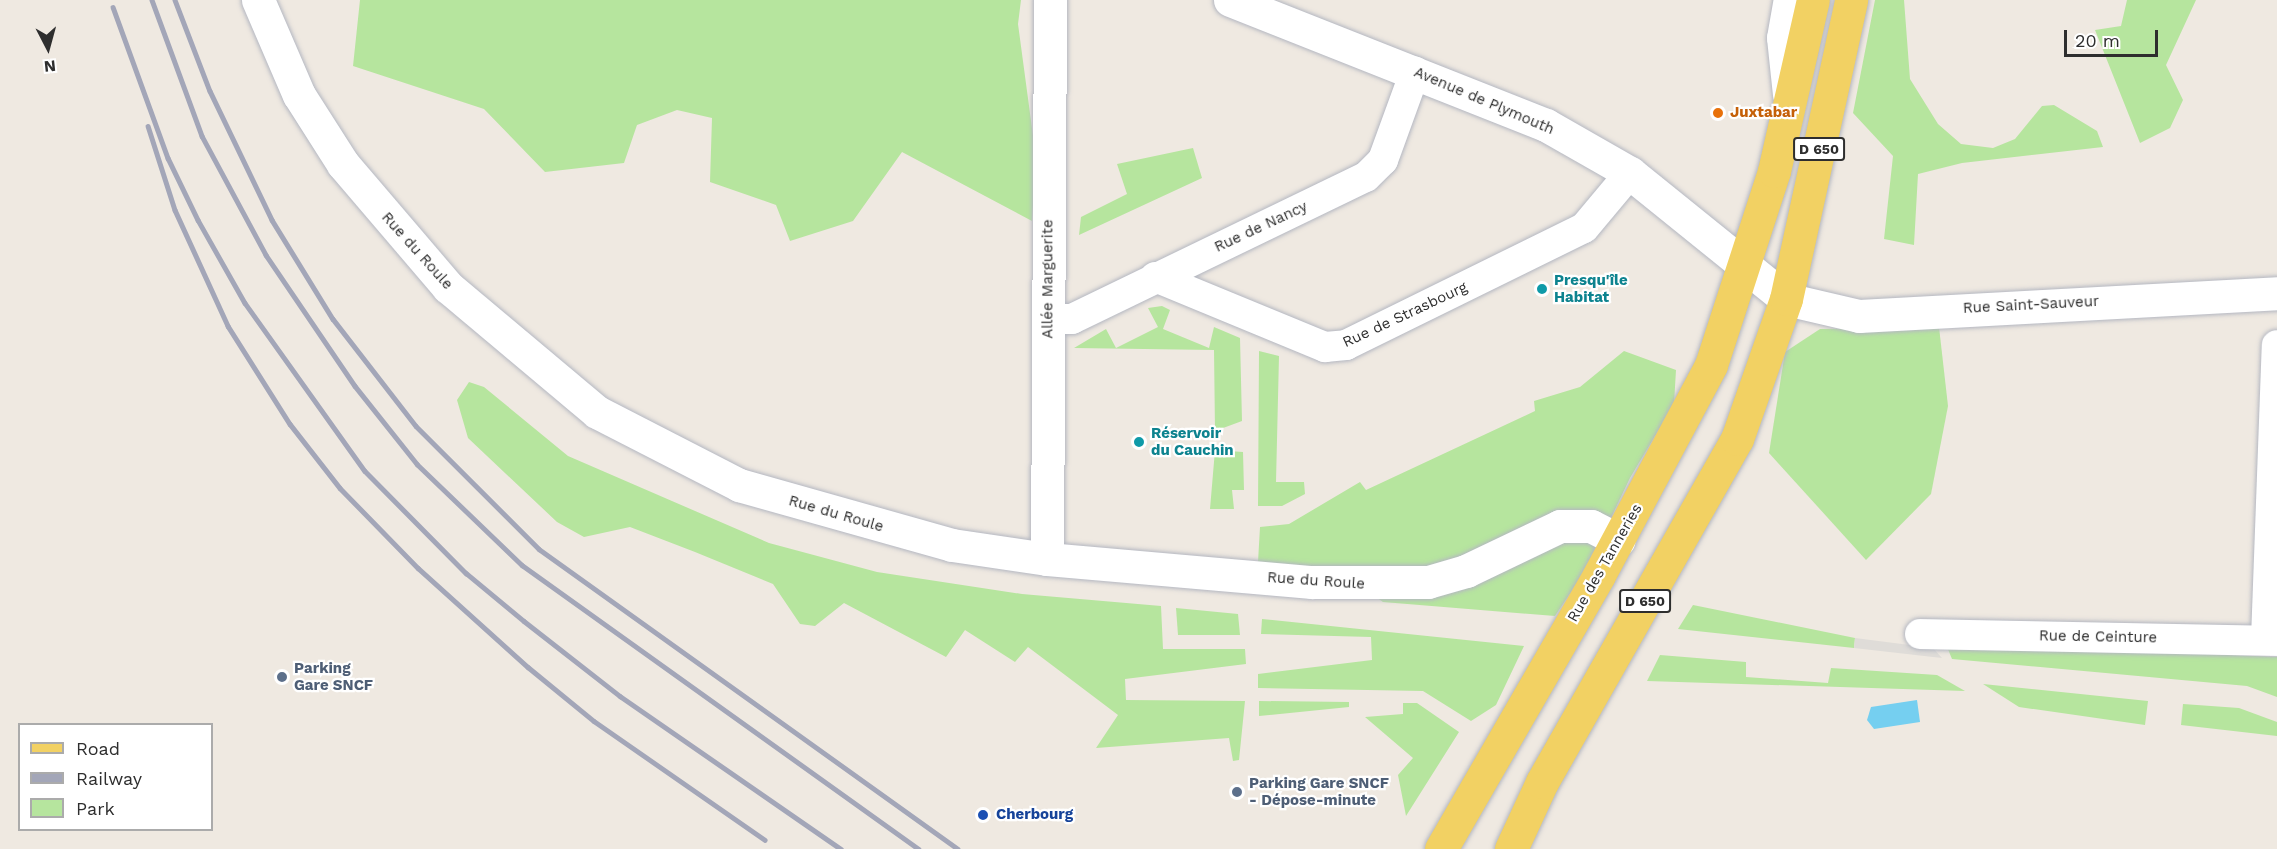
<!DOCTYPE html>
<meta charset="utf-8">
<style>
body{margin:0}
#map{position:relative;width:2277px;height:849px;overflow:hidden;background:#efe9e1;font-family:"Work Sans",sans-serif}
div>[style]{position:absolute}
.green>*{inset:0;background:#b6e59e}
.plaza>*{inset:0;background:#dfdcd8}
.water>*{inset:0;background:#75cff0}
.roads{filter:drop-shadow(0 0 2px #b4b7c1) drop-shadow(0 0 2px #b4b7c1)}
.minor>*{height:30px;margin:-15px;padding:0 15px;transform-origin:15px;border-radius:15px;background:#fff}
.tertiary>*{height:33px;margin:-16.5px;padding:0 16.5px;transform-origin:16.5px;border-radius:16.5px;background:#fff}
.secondary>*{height:33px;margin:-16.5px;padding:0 16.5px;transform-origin:16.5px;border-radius:16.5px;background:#fff}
.primary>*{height:33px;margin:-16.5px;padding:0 16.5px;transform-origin:16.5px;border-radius:16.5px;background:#f2d163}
.rail>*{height:4.5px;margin:-2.25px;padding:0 2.25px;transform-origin:2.25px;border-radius:2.25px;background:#a3a6b8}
.dots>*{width:16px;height:16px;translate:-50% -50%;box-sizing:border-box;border:3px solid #fff;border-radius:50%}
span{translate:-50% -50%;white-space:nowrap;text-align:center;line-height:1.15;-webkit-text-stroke:4.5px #fff;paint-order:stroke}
.shield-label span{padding:2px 4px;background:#fff;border:2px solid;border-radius:4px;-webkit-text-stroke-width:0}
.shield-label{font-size:14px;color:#2e2e2e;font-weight:700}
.street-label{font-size:15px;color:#2e2e2e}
.food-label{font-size:15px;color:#c56008;font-weight:700}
.left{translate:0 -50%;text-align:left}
.culture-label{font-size:15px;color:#0d838f;font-weight:700}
.service-label{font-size:15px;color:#4e5e75;font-weight:700}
.transit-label{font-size:15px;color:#164399;font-weight:700}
.legend{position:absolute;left:18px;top:723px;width:195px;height:108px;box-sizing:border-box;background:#fff;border:2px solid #ababab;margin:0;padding:8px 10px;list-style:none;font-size:18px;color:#2e2e2e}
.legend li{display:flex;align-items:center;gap:12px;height:30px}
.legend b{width:30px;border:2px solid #ababab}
.north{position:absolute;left:18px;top:18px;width:60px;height:60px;-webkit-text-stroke:4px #fff;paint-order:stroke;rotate:174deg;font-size:16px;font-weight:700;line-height:24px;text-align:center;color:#2e2e2e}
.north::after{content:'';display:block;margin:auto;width:21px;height:27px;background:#2e2e2e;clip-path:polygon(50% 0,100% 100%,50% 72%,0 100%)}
.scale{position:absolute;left:2064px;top:30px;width:94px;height:27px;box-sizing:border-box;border:3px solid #2e2e2e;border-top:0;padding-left:8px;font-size:18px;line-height:21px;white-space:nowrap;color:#2e2e2e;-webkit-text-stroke:4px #fff;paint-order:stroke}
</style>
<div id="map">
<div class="green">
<div style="clip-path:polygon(360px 0,1021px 0,1018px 24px,1036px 158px,1032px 221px,902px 152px,853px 221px,790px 241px,776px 205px,710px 182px,712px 118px,677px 110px,637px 125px,624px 163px,545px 172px,484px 109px,353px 66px)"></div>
<div style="clip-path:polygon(1875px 0,1904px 0,1910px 79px,1938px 124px,1961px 144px,1993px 148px,2015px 139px,2042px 106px,2054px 105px,2097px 131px,2103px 147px,1962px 163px,1918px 174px,1914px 245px,1884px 239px,1893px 156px,1853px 113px)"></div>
<div style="clip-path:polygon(2127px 0,2196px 0,2166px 65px,2183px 100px,2170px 128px,2140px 143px,2095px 30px,2121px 26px)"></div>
<div style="clip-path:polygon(1193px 148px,1202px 178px,1079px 235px,1081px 217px,1127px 194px,1117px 164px)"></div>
<div style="clip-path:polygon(1162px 306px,1170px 310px,1163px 329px,1209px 348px,1214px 327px,1240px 338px,1242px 421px,1215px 431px,1214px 350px,1074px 348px,1106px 329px,1116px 348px,1158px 327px,1148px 308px)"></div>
<div style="clip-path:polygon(1939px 327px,1948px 406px,1931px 494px,1866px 560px,1769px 453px,1785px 352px,1820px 329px)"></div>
<div style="clip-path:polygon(1259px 351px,1279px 356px,1276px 482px,1304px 482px,1305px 494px,1282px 506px,1258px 506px)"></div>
<div style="clip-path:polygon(1624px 351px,1676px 370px,1674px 404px,1630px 478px,1587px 568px,1555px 616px,1383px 602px,1338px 571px,1258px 562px,1260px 527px,1289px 524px,1360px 482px,1366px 490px,1535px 411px,1534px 401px,1580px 387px)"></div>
<div style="clip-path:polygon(469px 382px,484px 387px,568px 456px,769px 543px,877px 572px,1022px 594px,1161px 606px,1163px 649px,1245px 649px,1246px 664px,1125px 679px,1126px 700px,1245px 701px,1239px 760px,1233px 761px,1229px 738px,1096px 748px,1118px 715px,1028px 647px,1015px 662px,965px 630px,946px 657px,844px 603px,815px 626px,800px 624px,773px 584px,695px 552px,630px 527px,584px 537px,557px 522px,468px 438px,457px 400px)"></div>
<div style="clip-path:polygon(1215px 450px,1243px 452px,1244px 490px,1232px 490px,1234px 509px,1210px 509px)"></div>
<div style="clip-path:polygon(1693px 605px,1855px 638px,1854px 648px,1678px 629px)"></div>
<div style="clip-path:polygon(1176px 608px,1238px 614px,1240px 635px,1178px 635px)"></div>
<div style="clip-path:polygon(1262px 619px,1524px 646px,1496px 705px,1471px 721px,1423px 691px,1258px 688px,1258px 674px,1372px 660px,1371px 637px,1261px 634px)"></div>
<div style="clip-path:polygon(1945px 642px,2277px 657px,2277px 697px,2247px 686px,1952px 659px)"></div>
<div style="clip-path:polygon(1660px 655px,1746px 662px,1746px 677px,1828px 683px,1831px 668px,1937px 675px,1965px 691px,1647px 681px)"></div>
<div style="clip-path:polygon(1983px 684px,2148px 701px,2145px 725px,2019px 707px)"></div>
<div style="clip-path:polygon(1259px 701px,1349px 702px,1349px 707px,1259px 716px)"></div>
<div style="clip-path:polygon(1403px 703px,1417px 703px,1459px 732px,1406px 816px,1398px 775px,1413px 758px,1365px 717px,1403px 714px)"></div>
<div style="clip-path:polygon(2183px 704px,2239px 708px,2277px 722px,2277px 736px,2181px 725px)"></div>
</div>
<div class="plaza">
<div style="clip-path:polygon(1855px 638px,1933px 648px,1942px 658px,1854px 648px)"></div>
</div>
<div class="water">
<div style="clip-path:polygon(1917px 700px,1920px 722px,1874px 729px,1867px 720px,1871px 707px)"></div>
</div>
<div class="roads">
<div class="minor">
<div style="left:1788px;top:95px;width:57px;rotate:-96deg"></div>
<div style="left:1782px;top:38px;width:39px;rotate:-80deg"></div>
<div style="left:1155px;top:277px;width:184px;rotate:22.4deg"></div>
<div style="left:1325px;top:347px;width:21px;rotate:-5deg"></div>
<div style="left:1346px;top:345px;width:265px;rotate:-26.2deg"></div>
<div style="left:1584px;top:228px;width:72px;rotate:-50.1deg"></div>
<div style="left:1047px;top:319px;width:25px"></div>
<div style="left:1072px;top:319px;width:326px;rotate:-25.8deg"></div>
<div style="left:1366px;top:177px;width:24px;rotate:-45deg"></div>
<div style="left:1383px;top:160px;width:94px;rotate:-70deg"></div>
<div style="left:1920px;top:634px;width:357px;rotate:1.1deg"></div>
<div style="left:2266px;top:639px;width:294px;rotate:-87.9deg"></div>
</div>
<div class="tertiary">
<div style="left:258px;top:0;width:103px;rotate:66.7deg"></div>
<div style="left:299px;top:95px;width:82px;rotate:57.5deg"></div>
<div style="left:343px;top:164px;width:162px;rotate:49.5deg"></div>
<div style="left:448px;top:287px;width:194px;rotate:40deg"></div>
<div style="left:597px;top:412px;width:160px;rotate:27.2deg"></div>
<div style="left:739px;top:485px;width:221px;rotate:15.7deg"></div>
<div style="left:952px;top:545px;width:96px;rotate:8.4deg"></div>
<div style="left:1047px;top:559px;width:266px;rotate:5deg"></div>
<div style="left:1312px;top:582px;width:116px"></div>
<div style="left:1428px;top:582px;width:40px;rotate:-16deg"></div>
<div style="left:1466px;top:571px;width:104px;rotate:-25.6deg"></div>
<div style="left:1560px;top:526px;width:31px"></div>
<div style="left:1591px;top:526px;width:31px;rotate:27deg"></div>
<div style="left:1786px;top:299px;width:75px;rotate:13.1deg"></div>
<div style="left:1859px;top:316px;width:419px;rotate:-3.1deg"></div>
<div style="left:1047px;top:559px;width:559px;rotate:-89.69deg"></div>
</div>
<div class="secondary">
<div style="left:1230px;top:0;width:340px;rotate:21.6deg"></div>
<div style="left:1546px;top:125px;width:97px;rotate:29.7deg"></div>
<div style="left:1630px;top:173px;width:201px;rotate:38.9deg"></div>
</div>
<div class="primary">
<div style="left:1441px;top:849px;width:316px;rotate:-60deg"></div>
<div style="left:1599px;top:575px;width:238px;rotate:-61.9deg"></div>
<div style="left:1711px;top:365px;width:204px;rotate:-72deg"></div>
<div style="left:1774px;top:171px;width:175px;rotate:-77.2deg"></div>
<div style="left:1511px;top:849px;width:74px;rotate:-65.2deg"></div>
<div style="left:1542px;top:782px;width:395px;rotate:-60.4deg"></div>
<div style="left:1737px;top:439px;width:148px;rotate:-70.7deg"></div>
<div style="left:1786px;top:299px;width:306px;rotate:-77.7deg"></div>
</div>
</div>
<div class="rail">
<div style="left:152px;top:0;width:145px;rotate:69.8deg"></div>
<div style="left:202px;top:136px;width:135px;rotate:61.7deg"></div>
<div style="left:266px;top:255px;width:158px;rotate:55.8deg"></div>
<div style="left:355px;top:386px;width:100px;rotate:51.5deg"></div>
<div style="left:417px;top:464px;width:146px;rotate:43.9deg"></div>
<div style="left:522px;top:565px;width:488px;rotate:35.6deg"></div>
<div style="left:175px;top:0;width:97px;rotate:69deg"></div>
<div style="left:210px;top:91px;width:143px;rotate:64.3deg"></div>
<div style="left:272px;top:220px;width:116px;rotate:58.4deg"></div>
<div style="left:333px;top:319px;width:135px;rotate:52.2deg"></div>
<div style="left:416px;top:426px;width:174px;rotate:45deg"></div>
<div style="left:539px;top:549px;width:515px;rotate:35.6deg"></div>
<div style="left:113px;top:7px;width:161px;rotate:70deg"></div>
<div style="left:168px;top:158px;width:69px;rotate:64.2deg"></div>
<div style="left:198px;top:220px;width:95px;rotate:60.5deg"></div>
<div style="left:245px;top:303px;width:206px;rotate:54.5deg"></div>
<div style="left:365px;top:471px;width:144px;rotate:45.3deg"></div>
<div style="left:466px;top:573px;width:75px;rotate:39.6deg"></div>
<div style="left:524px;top:621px;width:122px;rotate:38deg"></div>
<div style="left:620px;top:696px;width:269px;rotate:34.7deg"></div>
<div style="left:148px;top:126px;width:88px;rotate:72.2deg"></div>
<div style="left:175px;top:210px;width:128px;rotate:65.4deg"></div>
<div style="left:228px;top:326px;width:116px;rotate:57.7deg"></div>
<div style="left:290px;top:424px;width:81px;rotate:52deg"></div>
<div style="left:340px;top:488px;width:112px;rotate:45.7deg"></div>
<div style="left:418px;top:568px;width:148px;rotate:42deg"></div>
<div style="left:528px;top:667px;width:85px;rotate:39.3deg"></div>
<div style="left:594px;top:721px;width:208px;rotate:34.8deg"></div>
</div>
<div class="dots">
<div style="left:1718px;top:113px;background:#e8710a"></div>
<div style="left:1542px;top:289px;background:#0f9aa8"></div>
<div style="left:1139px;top:442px;background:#0f9aa8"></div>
<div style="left:282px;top:677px;background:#5c6f8a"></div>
<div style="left:1237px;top:792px;background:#5c6f8a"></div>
<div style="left:983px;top:815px;background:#1a4fb4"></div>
</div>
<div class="shield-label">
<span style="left:1819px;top:149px">D 650</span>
<span style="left:1645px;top:601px">D 650</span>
</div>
<div class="street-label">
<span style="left:1484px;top:101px;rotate:23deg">Avenue de Plymouth</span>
<span style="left:1261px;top:227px;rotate:-25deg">Rue de Nancy</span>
<span style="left:417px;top:251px;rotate:48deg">Rue du Roule</span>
<span style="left:1048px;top:279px;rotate:-90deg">Allée Marguerite</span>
<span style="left:2031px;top:305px;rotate:-3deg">Rue Saint-Sauveur</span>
<span style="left:1405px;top:315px;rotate:-25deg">Rue de Strasbourg</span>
<span style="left:836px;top:514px;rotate:16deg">Rue du Roule</span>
<span style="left:1605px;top:563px;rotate:-60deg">Rue des Tanneries</span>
<span style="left:1316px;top:581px;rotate:4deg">Rue du Roule</span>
<span style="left:2098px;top:637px;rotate:1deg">Rue de Ceinture</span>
</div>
<div class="food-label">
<span class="left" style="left:1730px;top:113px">Juxtabar</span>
</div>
<div class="culture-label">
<span class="left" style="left:1554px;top:289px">Presqu'île<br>Habitat</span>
<span class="left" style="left:1151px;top:442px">Réservoir<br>du Cauchin</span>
</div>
<div class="service-label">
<span class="left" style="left:294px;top:677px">Parking<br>Gare SNCF</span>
<span class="left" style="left:1249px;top:792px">Parking Gare SNCF<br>- Dépose-minute</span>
</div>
<div class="transit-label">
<span class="left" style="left:996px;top:815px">Cherbourg</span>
</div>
<ul class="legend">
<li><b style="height:8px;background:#f2d163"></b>Road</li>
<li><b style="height:8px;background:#a3a6b8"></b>Railway</li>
<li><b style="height:16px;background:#b6e59e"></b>Park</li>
</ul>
<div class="north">N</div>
<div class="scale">20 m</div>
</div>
